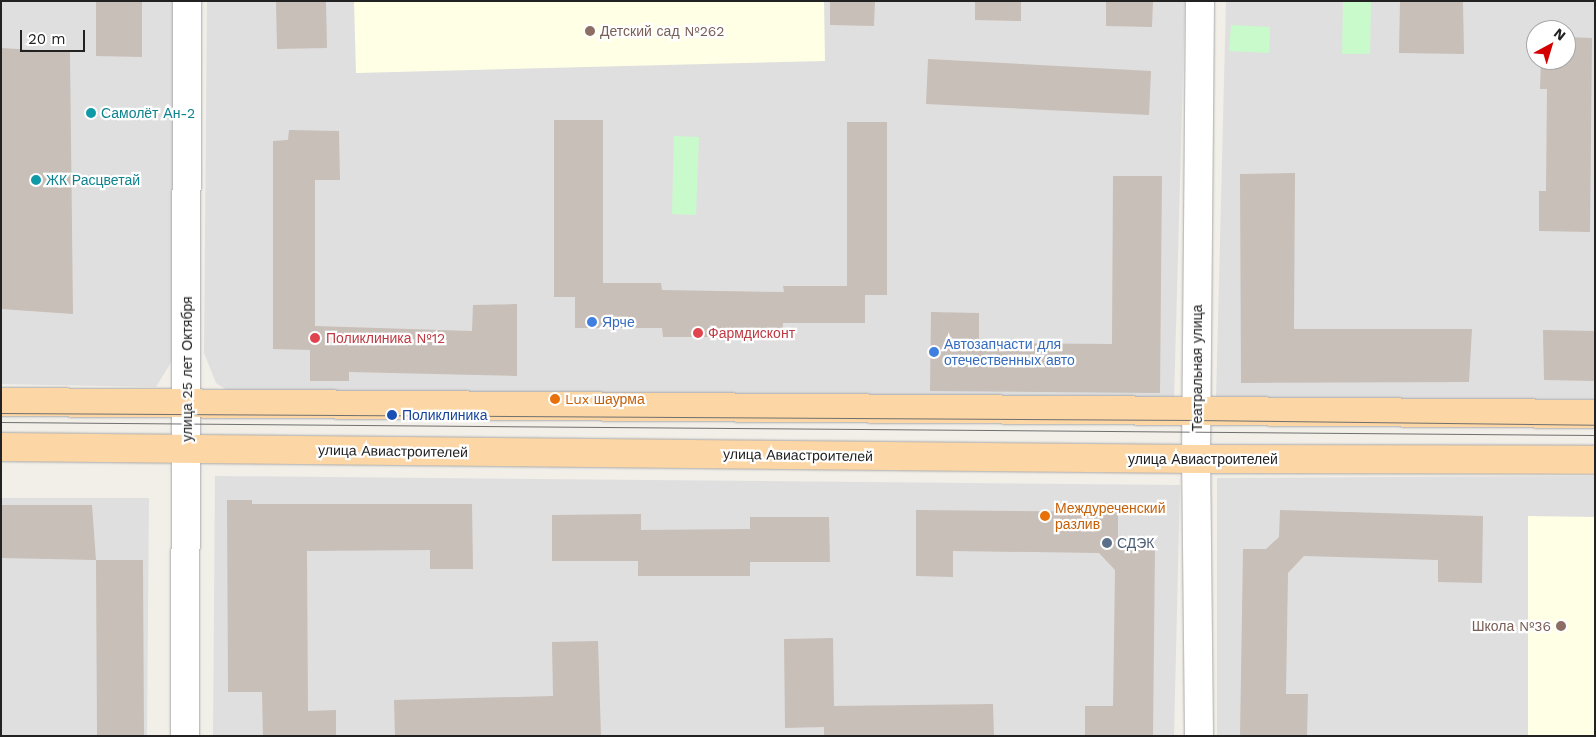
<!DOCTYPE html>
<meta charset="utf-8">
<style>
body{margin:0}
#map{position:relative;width:1596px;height:737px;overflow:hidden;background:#f2efe9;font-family:"Work Sans",sans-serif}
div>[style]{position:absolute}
.residential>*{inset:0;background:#e0dfdf}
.education>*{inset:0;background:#ffffe5}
.park>*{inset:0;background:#c8facc}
.building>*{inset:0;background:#c7bfb8}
.roads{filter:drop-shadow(0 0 1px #a9a9a9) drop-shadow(0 0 1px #a9a9a9)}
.minor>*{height:28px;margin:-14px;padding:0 14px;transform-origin:14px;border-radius:14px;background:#fff}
.major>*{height:28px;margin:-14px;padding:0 14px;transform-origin:14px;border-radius:14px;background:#fcd6a4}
.tram>*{height:1px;margin:-0.5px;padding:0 0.5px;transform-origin:0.5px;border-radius:0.5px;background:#707070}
.dots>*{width:14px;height:14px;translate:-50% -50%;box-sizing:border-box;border:2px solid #fff;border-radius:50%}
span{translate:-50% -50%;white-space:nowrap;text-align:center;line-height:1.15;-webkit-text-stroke:4.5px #fff;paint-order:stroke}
.education-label{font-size:14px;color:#785e54}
.left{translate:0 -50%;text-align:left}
.right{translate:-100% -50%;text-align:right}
.culture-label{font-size:14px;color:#0d838f}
.shop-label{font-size:14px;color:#366cbe}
.health-label{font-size:14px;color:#be3a42}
.street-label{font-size:14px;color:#222}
.food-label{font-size:14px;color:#c56008}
.transit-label{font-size:14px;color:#164399}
.service-label{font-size:14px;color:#4e5e75}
.frame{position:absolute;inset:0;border:2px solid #222;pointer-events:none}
.north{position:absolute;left:1526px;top:20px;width:50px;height:50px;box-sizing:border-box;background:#fff;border:1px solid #a7a7a7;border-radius:50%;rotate:39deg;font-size:14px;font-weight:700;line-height:20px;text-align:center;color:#222}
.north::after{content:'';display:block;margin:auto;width:18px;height:22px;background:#d40000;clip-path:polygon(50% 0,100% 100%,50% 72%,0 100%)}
.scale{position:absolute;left:20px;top:30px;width:65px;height:22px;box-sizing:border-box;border:2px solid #222;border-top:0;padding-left:6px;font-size:15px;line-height:18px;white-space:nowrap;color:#222;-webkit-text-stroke:4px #fff;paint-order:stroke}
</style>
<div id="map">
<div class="residential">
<div style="clip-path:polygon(1px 1px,174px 1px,178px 351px,156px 387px,1px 384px)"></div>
<div style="clip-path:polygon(207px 1px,1185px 1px,1174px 400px,231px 393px,216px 383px,204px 353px)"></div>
<div style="clip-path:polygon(evenodd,1226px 1px,1595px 1px,1595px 399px,1216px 399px,1226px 1px,1536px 30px,1566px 30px,1566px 60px,1536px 60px,1536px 30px)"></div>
<div style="clip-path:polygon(215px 476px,1180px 485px,1174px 736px,213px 736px)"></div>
<div style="clip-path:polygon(1595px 476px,1595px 736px,1217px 736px,1217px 478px)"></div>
<div style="clip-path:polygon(1px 498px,149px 498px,147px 736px,1px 736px)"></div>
</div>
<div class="education">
<div style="clip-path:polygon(354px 1px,824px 1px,825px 61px,356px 73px)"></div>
<div style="clip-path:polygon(1528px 516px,1595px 517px,1595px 736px,1528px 736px)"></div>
</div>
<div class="park">
<div style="clip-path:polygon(1343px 1px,1371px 1px,1370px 54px,1342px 54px)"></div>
<div style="clip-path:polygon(1231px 25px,1270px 27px,1269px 53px,1229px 51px)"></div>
<div style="clip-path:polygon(674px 136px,699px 137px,696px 215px,672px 214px)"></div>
</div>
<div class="building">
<div style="clip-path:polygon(96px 1px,142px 1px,142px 57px,96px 56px)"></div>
<div style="clip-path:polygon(276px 1px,326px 1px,327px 48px,277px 49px)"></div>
<div style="clip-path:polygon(830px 1px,875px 1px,874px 26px,830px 25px)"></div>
<div style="clip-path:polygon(975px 1px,1021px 1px,1021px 21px,975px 20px)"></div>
<div style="clip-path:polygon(1106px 1px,1153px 1px,1152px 27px,1106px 26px)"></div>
<div style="clip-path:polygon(1400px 1px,1463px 1px,1464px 54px,1399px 53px)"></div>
<div style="clip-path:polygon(1566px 37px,1592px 38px,1590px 232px,1539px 231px,1539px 191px,1546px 191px,1547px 89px,1540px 89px,1541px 60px,1566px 60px)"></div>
<div style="clip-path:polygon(1px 48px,70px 52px,73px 314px,1px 309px)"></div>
<div style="clip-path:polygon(928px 59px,1151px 71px,1149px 115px,926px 104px)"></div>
<div style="clip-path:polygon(554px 120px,603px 120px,603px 283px,661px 283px,662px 290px,784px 292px,783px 286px,847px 286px,847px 122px,887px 122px,887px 295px,865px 295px,865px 323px,783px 323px,782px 337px,663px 337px,662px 328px,575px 328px,575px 297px,554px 297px)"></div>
<div style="clip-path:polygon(289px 130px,339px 131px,340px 180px,315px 180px,315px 326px,472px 331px,473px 305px,517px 304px,517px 376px,349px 372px,349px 381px,310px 381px,310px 350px,273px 349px,273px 141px,288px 140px)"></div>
<div style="clip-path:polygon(1295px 173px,1294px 329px,1472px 329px,1469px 382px,1241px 383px,1240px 174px)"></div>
<div style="clip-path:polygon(1113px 176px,1162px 176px,1160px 393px,930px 391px,931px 312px,979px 313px,979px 343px,1112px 344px)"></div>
<div style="clip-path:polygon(1543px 330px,1595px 331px,1595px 381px,1544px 380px)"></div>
<div style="clip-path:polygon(227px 500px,252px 500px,252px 504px,472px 504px,473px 569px,430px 569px,430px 550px,307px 551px,308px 711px,336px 710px,336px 736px,263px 736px,262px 692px,228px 692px)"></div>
<div style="clip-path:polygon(1px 505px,92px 505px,96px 560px,1px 558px)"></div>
<div style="clip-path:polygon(916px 510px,1118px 512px,1118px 547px,1155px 547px,1153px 736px,1085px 736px,1085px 706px,1113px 706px,1115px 570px,1099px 553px,953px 551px,953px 577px,916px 576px)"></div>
<div style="clip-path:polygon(1280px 510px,1483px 516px,1482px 583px,1438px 582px,1438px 560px,1304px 556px,1288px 573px,1286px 694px,1308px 694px,1307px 736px,1240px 736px,1243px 549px,1266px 549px,1279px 537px)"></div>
<div style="clip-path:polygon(641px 514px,641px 530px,750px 529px,750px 517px,829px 517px,830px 562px,750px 562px,750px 576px,638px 576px,638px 561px,552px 561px,552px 515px)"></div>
<div style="clip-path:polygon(96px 560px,143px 560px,144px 736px,97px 736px)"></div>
<div style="clip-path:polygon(833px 638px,834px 706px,993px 704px,994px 736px,824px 736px,824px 727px,785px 728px,784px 639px)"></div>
<div style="clip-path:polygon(598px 641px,601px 736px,395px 736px,394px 700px,553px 696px,552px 642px)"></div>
</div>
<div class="roads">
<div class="minor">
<div style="left:185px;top:736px;width:735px;rotate:-89.84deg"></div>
<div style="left:1199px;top:736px;width:277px;rotate:-90.6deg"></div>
<div style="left:1196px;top:459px;width:458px;rotate:-89.5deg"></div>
</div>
<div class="major">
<div style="left:1px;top:402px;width:1594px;rotate:0.43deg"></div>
<div style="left:1px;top:447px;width:1195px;rotate:0.58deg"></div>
<div style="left:1196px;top:459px;width:399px;rotate:0.1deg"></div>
</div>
</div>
<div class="tram">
<div style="left:1px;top:413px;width:1195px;rotate:0.34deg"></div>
<div style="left:1196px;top:420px;width:399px;rotate:0.7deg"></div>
<div style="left:1px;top:422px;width:1594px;rotate:0.47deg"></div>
</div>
<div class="dots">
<div style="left:590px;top:31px;background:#8d6e63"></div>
<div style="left:91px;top:113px;background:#0f9aa8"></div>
<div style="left:36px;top:180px;background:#0f9aa8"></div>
<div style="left:592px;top:322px;background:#3f7fe0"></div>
<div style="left:698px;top:333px;background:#e0444e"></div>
<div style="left:315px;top:338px;background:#e0444e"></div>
<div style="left:934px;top:352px;background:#3f7fe0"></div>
<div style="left:555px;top:399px;background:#e8710a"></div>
<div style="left:392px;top:415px;background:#1a4fb4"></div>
<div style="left:1045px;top:516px;background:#e8710a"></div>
<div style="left:1107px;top:543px;background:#5c6f8a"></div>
<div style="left:1561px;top:626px;background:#8d6e63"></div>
</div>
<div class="education-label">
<span class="left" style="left:600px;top:31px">Детский сад №262</span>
<span class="right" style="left:1551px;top:626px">Школа №36</span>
</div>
<div class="culture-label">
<span class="left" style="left:101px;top:113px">Самолёт Ан-2</span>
<span class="left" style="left:46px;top:180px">ЖК Расцветай</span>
</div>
<div class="shop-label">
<span class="left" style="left:602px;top:322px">Ярче</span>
<span class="left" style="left:944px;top:352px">Автозапчасти для<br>отечественных авто</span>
</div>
<div class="health-label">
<span class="left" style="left:708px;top:333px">Фармдисконт</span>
<span class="left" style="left:326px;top:338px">Поликлиника №12</span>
</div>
<div class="street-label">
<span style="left:1197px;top:368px;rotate:-90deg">Театральная улица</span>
<span style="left:187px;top:369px;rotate:-90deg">улица 25 лет Октября</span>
<span style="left:393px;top:451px;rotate:1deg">улица Авиастроителей</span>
<span style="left:798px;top:455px;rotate:1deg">улица Авиастроителей</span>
<span style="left:1203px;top:459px">улица Авиастроителей</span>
</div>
<div class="food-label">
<span class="left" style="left:565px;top:399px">Lux шаурма</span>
<span class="left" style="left:1055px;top:516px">Междуреченский<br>разлив</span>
</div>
<div class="transit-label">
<span class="left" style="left:402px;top:415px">Поликлиника</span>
</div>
<div class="service-label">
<span class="left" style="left:1117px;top:543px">СДЭК</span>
</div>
<div class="frame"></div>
<div class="north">N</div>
<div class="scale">20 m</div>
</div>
